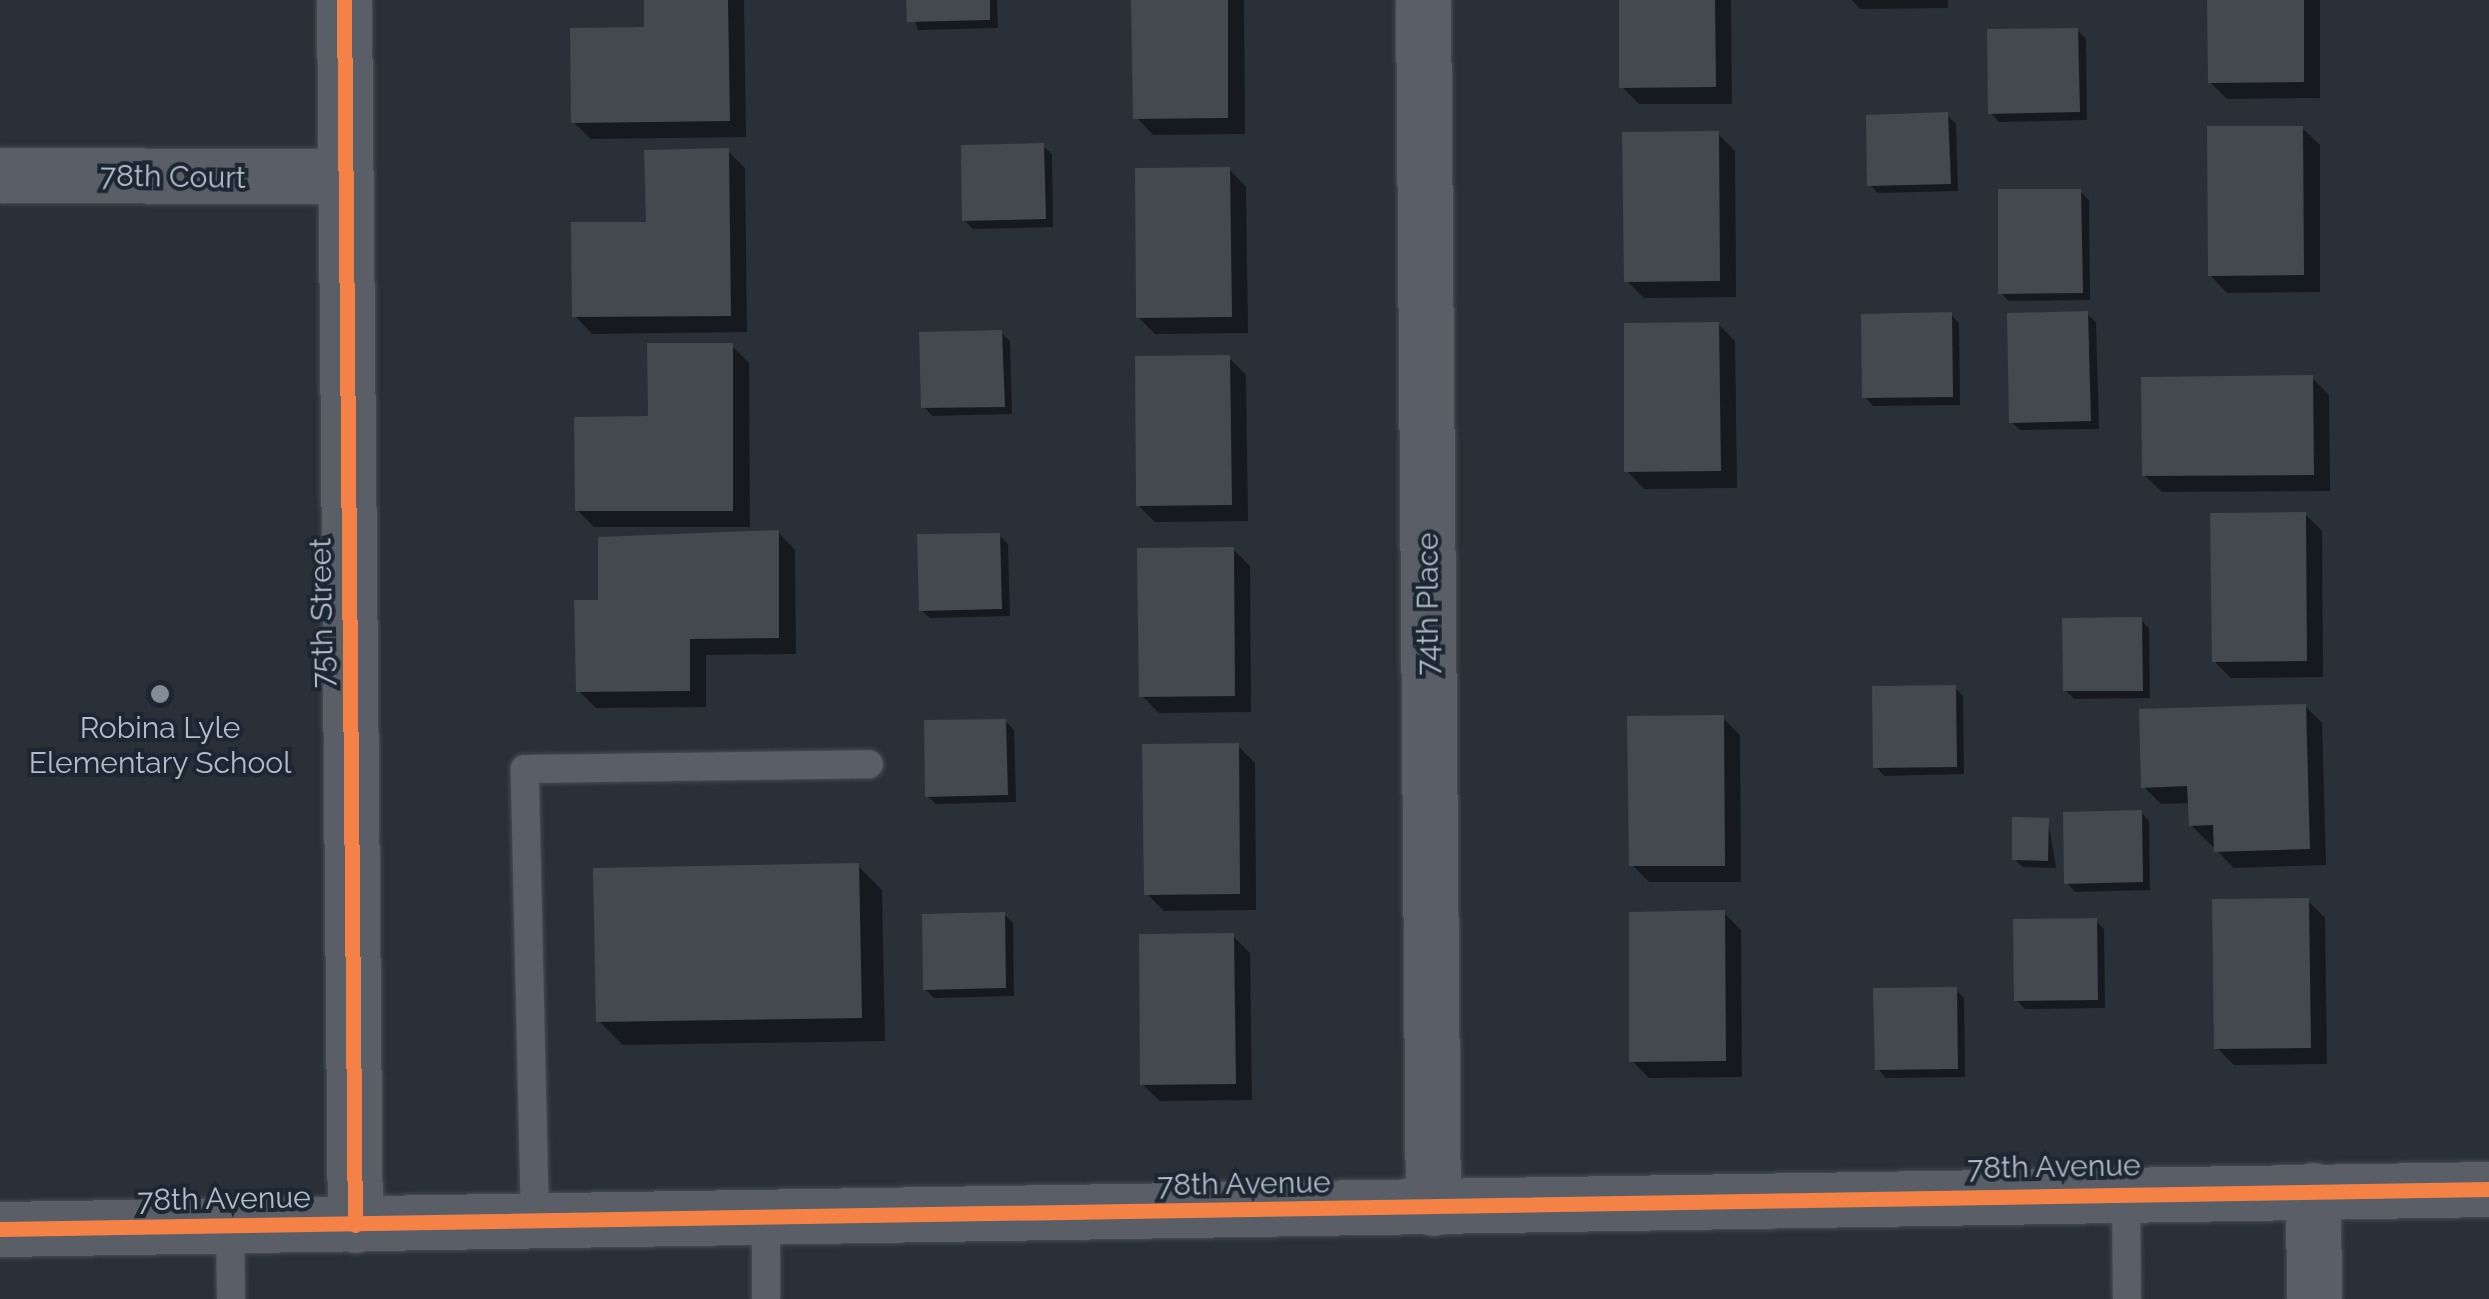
<!DOCTYPE html>
<style>
body{margin:0}
#map{position:relative;width:2489px;height:1299px;overflow:hidden;background:#2a3038;font-family:Raleway,sans-serif}
div>[style]{position:absolute}
.shadow>*{inset:0;background:#0007}
.building>*{inset:0;background:#444950}
.roads{filter:drop-shadow(0 0 2px #484c53) drop-shadow(0 0 2px #484c53)}
.lane>*{height:28px;margin:-14px;padding:0 14px;transform-origin:14px;border-radius:14px;background:#5a5e66}
.street>*{height:55px;margin:-27.5px;padding:0 27.5px;transform-origin:27.5px;border-radius:27.5px;background:#5a5e66}
.cycleway>*{height:15px;margin:-7.5px;padding:0 7.5px;transform-origin:7.5px;border-radius:7.5px;background:#f48246}
.dots>*{width:28px;height:28px;translate:-50% -50%;box-sizing:border-box;border:5px solid #1d2633;border-radius:50%}
span{translate:-50% -50%;white-space:nowrap;text-align:center;line-height:1.15;-webkit-text-stroke:8px #1d2633;paint-order:stroke}
.street-label{font-size:30px;color:#b4bcc9}
.poi-label{font-size:30px;color:#b4bcc9}
</style>
<div id="map">
<div class="shadow">
<div style="clip-path:polygon(646px 0,744px 0,746px 137px,591px 139px,573px 122px,647px 30px)"></div>
<div style="clip-path:polygon(908px 0,997px 0,998px 28px,918px 30px)"></div>
<div style="clip-path:polygon(1134px 0,1244px 0,1245px 134px,1153px 135px,1136px 117px)"></div>
<div style="clip-path:polygon(1621px 0,1731px 0,1732px 104px,1639px 104px,1622px 87px)"></div>
<div style="clip-path:polygon(1948px 0,1948px 8px,1860px 9px,1852px 0)"></div>
<div style="clip-path:polygon(2210px 0,2320px 0,2320px 98px,2227px 99px,2210px 82px)"></div>
<div style="clip-path:polygon(2077px 30px,2086px 39px,2087px 120px,1999px 122px,1991px 113px)"></div>
<div style="clip-path:polygon(1947px 115px,1956px 124px,1958px 191px,1878px 193px,1870px 185px)"></div>
<div style="clip-path:polygon(2302px 128px,2320px 145px,2320px 292px,2227px 293px,2210px 275px)"></div>
<div style="clip-path:polygon(1718px 134px,1735px 151px,1736px 297px,1644px 298px,1627px 281px)"></div>
<div style="clip-path:polygon(1043px 146px,1052px 154px,1053px 227px,973px 229px,964px 220px)"></div>
<div style="clip-path:polygon(728px 151px,745px 168px,747px 332px,592px 334px,575px 316px,648px 224px)"></div>
<div style="clip-path:polygon(1229px 169px,1246px 187px,1248px 333px,1155px 334px,1138px 317px)"></div>
<div style="clip-path:polygon(2080px 191px,2089px 200px,2090px 300px,2009px 301px,2001px 293px)"></div>
<div style="clip-path:polygon(2087px 314px,2096px 322px,2099px 429px,2020px 430px,2011px 422px)"></div>
<div style="clip-path:polygon(1951px 315px,1959px 323px,1960px 405px,1873px 406px,1865px 397px)"></div>
<div style="clip-path:polygon(1718px 324px,1735px 341px,1737px 488px,1644px 489px,1627px 471px)"></div>
<div style="clip-path:polygon(1001px 333px,1010px 341px,1012px 414px,932px 416px,924px 407px)"></div>
<div style="clip-path:polygon(732px 346px,749px 363px,750px 527px,594px 527px,577px 510px,651px 418px)"></div>
<div style="clip-path:polygon(1229px 358px,1246px 375px,1248px 521px,1155px 522px,1138px 505px)"></div>
<div style="clip-path:polygon(2312px 378px,2329px 395px,2330px 491px,2162px 492px,2144px 475px)"></div>
<div style="clip-path:polygon(2305px 514px,2322px 531px,2323px 677px,2231px 678px,2214px 661px)"></div>
<div style="clip-path:polygon(778px 532px,795px 550px,796px 654px,706px 655px,706px 707px,596px 708px,579px 691px,600px 602px)"></div>
<div style="clip-path:polygon(999px 535px,1008px 544px,1010px 616px,930px 618px,921px 610px)"></div>
<div style="clip-path:polygon(1233px 549px,1250px 566px,1251px 712px,1159px 713px,1142px 696px)"></div>
<div style="clip-path:polygon(2141px 620px,2149px 628px,2150px 698px,2074px 699px,2065px 690px)"></div>
<div style="clip-path:polygon(1955px 688px,1963px 696px,1964px 774px,1884px 776px,1876px 767px)"></div>
<div style="clip-path:polygon(2305px 706px,2322px 723px,2326px 865px,2234px 868px,2191px 825px,2190px 803px,2161px 804px,2144px 787px)"></div>
<div style="clip-path:polygon(1723px 718px,1740px 735px,1741px 882px,1649px 882px,1632px 865px)"></div>
<div style="clip-path:polygon(1005px 721px,1014px 730px,1016px 802px,936px 804px,927px 796px)"></div>
<div style="clip-path:polygon(1238px 746px,1255px 763px,1256px 910px,1164px 911px,1147px 894px)"></div>
<div style="clip-path:polygon(2141px 812px,2149px 821px,2150px 890px,2075px 892px,2067px 883px)"></div>
<div style="clip-path:polygon(2048px 820px,2056px 868px,2023px 867px,2014px 859px)"></div>
<div style="clip-path:polygon(858px 866px,882px 890px,885px 1041px,623px 1045px,599px 1021px)"></div>
<div style="clip-path:polygon(2308px 901px,2325px 918px,2327px 1064px,2234px 1065px,2217px 1048px)"></div>
<div style="clip-path:polygon(1724px 913px,1741px 930px,1742px 1077px,1649px 1078px,1632px 1061px)"></div>
<div style="clip-path:polygon(1004px 914px,1013px 923px,1014px 996px,934px 998px,925px 989px)"></div>
<div style="clip-path:polygon(2096px 921px,2104px 929px,2105px 1008px,2025px 1009px,2016px 1000px)"></div>
<div style="clip-path:polygon(1233px 936px,1250px 953px,1252px 1100px,1160px 1101px,1142px 1084px)"></div>
<div style="clip-path:polygon(1956px 990px,1964px 998px,1965px 1077px,1886px 1078px,1878px 1069px)"></div>
</div>
<div class="building">
<div style="clip-path:polygon(644px 0,728px 0,730px 121px,571px 123px,570px 28px,644px 27px)"></div>
<div style="clip-path:polygon(906px 0,990px 0,990px 20px,907px 22px)"></div>
<div style="clip-path:polygon(1131px 0,1228px 0,1228px 118px,1133px 119px)"></div>
<div style="clip-path:polygon(1619px 0,1715px 0,1716px 87px,1619px 88px)"></div>
<div style="clip-path:polygon(2207px 0,2304px 0,2304px 82px,2208px 83px)"></div>
<div style="clip-path:polygon(2078px 28px,2080px 112px,1988px 114px,1987px 29px)"></div>
<div style="clip-path:polygon(1948px 112px,1951px 184px,1867px 186px,1866px 115px)"></div>
<div style="clip-path:polygon(2207px 126px,2303px 126px,2304px 275px,2208px 276px)"></div>
<div style="clip-path:polygon(1719px 131px,1720px 281px,1624px 282px,1622px 132px)"></div>
<div style="clip-path:polygon(1044px 143px,1046px 219px,962px 221px,961px 145px)"></div>
<div style="clip-path:polygon(729px 148px,731px 316px,572px 317px,571px 222px,646px 222px,644px 150px)"></div>
<div style="clip-path:polygon(1230px 167px,1232px 317px,1136px 318px,1135px 168px)"></div>
<div style="clip-path:polygon(1998px 189px,2081px 189px,2083px 293px,1998px 294px)"></div>
<div style="clip-path:polygon(2088px 311px,2091px 421px,2009px 423px,2007px 313px)"></div>
<div style="clip-path:polygon(1952px 312px,1953px 397px,1862px 398px,1861px 314px)"></div>
<div style="clip-path:polygon(1719px 322px,1721px 471px,1624px 472px,1624px 323px)"></div>
<div style="clip-path:polygon(1002px 330px,1005px 407px,921px 408px,919px 332px)"></div>
<div style="clip-path:polygon(647px 343px,733px 343px,733px 511px,575px 511px,574px 417px,648px 416px)"></div>
<div style="clip-path:polygon(1230px 355px,1232px 505px,1136px 506px,1135px 356px)"></div>
<div style="clip-path:polygon(2313px 375px,2314px 475px,2142px 476px,2141px 377px)"></div>
<div style="clip-path:polygon(2306px 512px,2307px 661px,2212px 662px,2210px 513px)"></div>
<div style="clip-path:polygon(779px 530px,779px 638px,690px 639px,690px 691px,576px 692px,574px 600px,598px 600px,598px 537px)"></div>
<div style="clip-path:polygon(1000px 533px,1002px 609px,919px 611px,917px 534px)"></div>
<div style="clip-path:polygon(1234px 547px,1235px 696px,1139px 697px,1137px 548px)"></div>
<div style="clip-path:polygon(2142px 617px,2143px 691px,2063px 691px,2062px 618px)"></div>
<div style="clip-path:polygon(1956px 685px,1957px 767px,1873px 768px,1872px 686px)"></div>
<div style="clip-path:polygon(2306px 704px,2310px 849px,2214px 852px,2213px 825px,2189px 826px,2187px 786px,2141px 788px,2139px 709px)"></div>
<div style="clip-path:polygon(1724px 715px,1725px 866px,1629px 866px,1627px 716px)"></div>
<div style="clip-path:polygon(1006px 719px,1008px 795px,925px 797px,924px 720px)"></div>
<div style="clip-path:polygon(1239px 743px,1240px 894px,1144px 895px,1142px 744px)"></div>
<div style="clip-path:polygon(2142px 810px,2143px 882px,2064px 884px,2063px 812px)"></div>
<div style="clip-path:polygon(2012px 817px,2049px 818px,2048px 861px,2012px 860px)"></div>
<div style="clip-path:polygon(859px 863px,862px 1018px,596px 1022px,593px 868px)"></div>
<div style="clip-path:polygon(2309px 898px,2311px 1048px,2214px 1049px,2212px 899px)"></div>
<div style="clip-path:polygon(1725px 910px,1726px 1061px,1629px 1062px,1629px 912px)"></div>
<div style="clip-path:polygon(1005px 912px,1006px 988px,923px 990px,922px 914px)"></div>
<div style="clip-path:polygon(2097px 918px,2098px 1000px,2014px 1001px,2013px 919px)"></div>
<div style="clip-path:polygon(1234px 933px,1236px 1084px,1140px 1085px,1139px 934px)"></div>
<div style="clip-path:polygon(1957px 987px,1958px 1069px,1875px 1070px,1873px 988px)"></div>
</div>
<div class="roads">
<div class="lane">
<div style="left:2126px;top:1193px;width:106px;rotate:89.5deg"></div>
<div style="left:535px;top:1223px;width:454px;rotate:-91.3deg"></div>
<div style="left:525px;top:769px;width:344px;rotate:-0.8deg"></div>
<div style="left:230px;top:1227px;width:72px;rotate:89.2deg"></div>
<div style="left:766px;top:1299px;width:79px;rotate:-90deg"></div>
</div>
<div class="street">
<div style="left:344px;top:0;width:1225px;rotate:89.49deg"></div>
<div style="left:1423px;top:0;width:1208px;rotate:89.53deg"></div>
<div style="left:0;top:175px;width:345px;rotate:0.2deg"></div>
<div style="left:2313px;top:1190px;width:109px;rotate:89.5deg"></div>
<div style="left:0;top:1229px;width:2489px;rotate:-0.92deg"></div>
</div>
</div>
<div class="cycleway">
<div style="left:344px;top:0;width:1225px;rotate:89.49deg"></div>
<div style="left:0;top:1229px;width:2489px;rotate:-0.92deg"></div>
</div>
<div class="dots">
<div style="left:160px;top:694px;background:#848b96"></div>
</div>
<div class="street-label">
<span style="left:173px;top:177px;rotate:1deg">78th Court</span>
<span style="left:1428px;top:604px;rotate:-90deg">74th Place</span>
<span style="left:322px;top:613px;rotate:-91deg">75th Street</span>
<span style="left:2054px;top:1167px;rotate:-1deg">78th Avenue</span>
<span style="left:1244px;top:1184px;rotate:-1deg">78th Avenue</span>
<span style="left:224px;top:1199px;rotate:-1deg">78th Avenue</span>
</div>
<div class="poi-label">
<span style="left:160px;top:745px">Robina Lyle<br>Elementary School</span>
</div>
</div>
